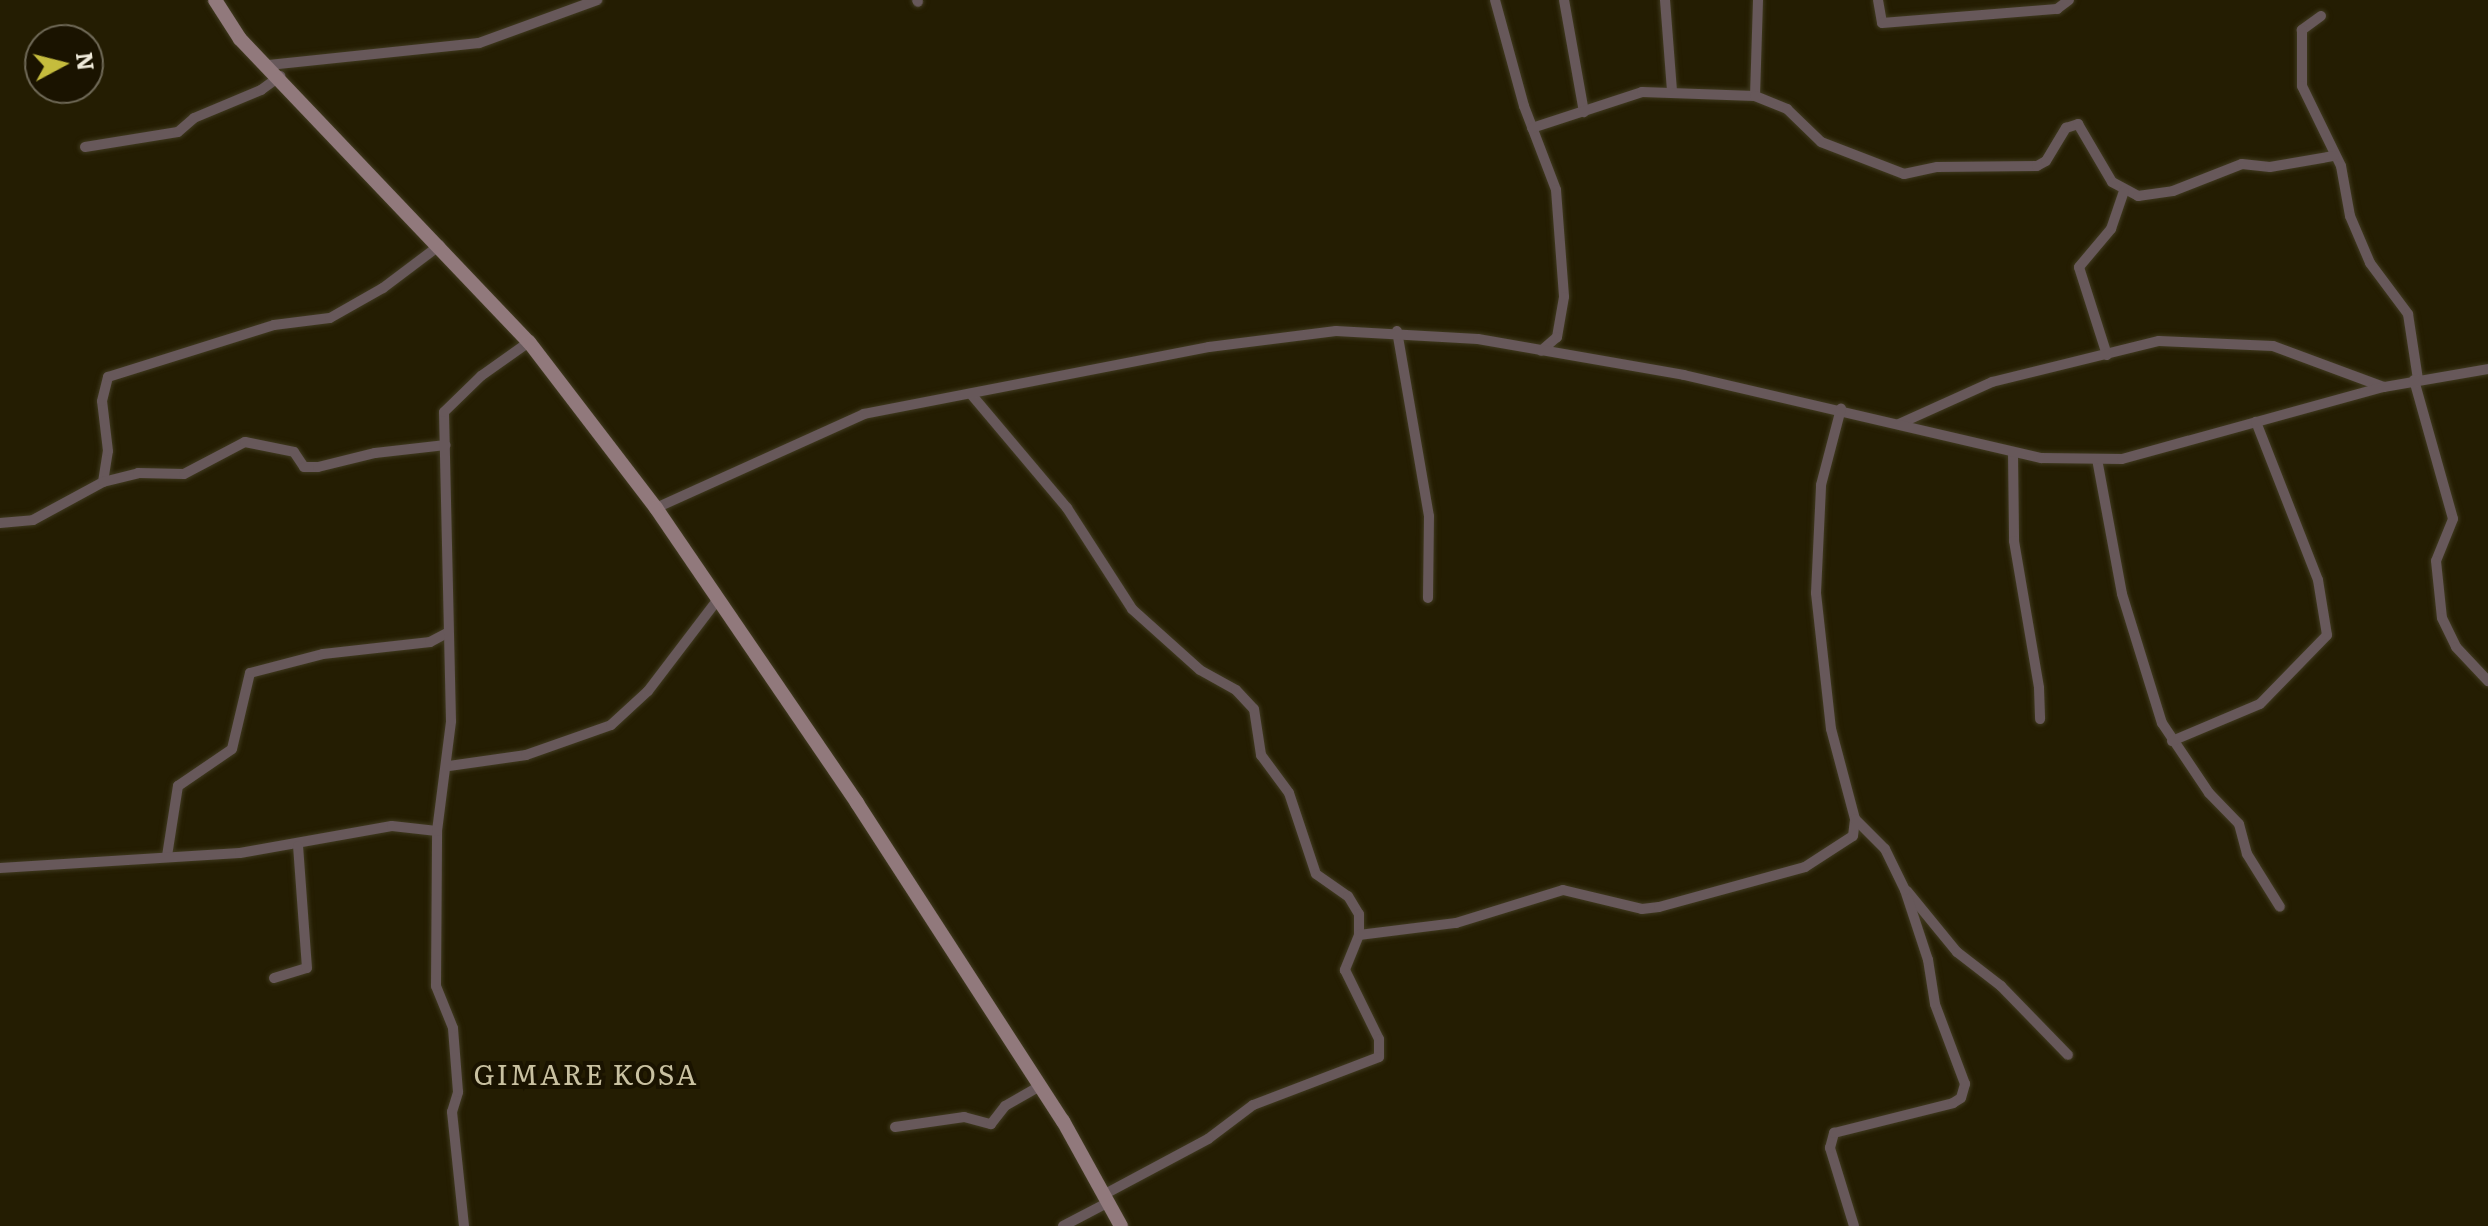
<!DOCTYPE html>
<style>
body{margin:0}
#map{position:relative;width:2488px;height:1226px;overflow:hidden;background:#241d02;font-family:Literata,serif}
div>[style]{position:absolute}
.roads{filter:drop-shadow(0 0 2px #403a20) drop-shadow(0 0 2px #403a20)}
.street>*{height:10px;margin:-5px;padding:0 5px;transform-origin:5px;border-radius:5px;background:#67585a}
.secondary>*{height:14px;margin:-7px;padding:0 7px;transform-origin:7px;border-radius:7px;background:#91797c}
span{translate:-50% -50%;white-space:nowrap;text-align:center;line-height:1.15;-webkit-text-stroke:8px #1a1300;paint-order:stroke}
.quarter-label{font-size:28px;color:#c9c1a1;letter-spacing:2px}
.north{position:absolute;left:24px;top:24px;width:80px;height:80px;box-sizing:border-box;background:#1a1300;border:2px solid #6f6957;border-radius:50%;rotate:83deg;font-size:22px;font-weight:700;line-height:32px;text-align:center;color:#efeada}
.north::after{content:'';display:block;margin:auto;width:28px;height:36px;background:#c5bc3d;clip-path:polygon(50% 0,100% 100%,50% 72%,0 100%)}
</style>
<div id="map">
<div class="roads">
<div class="street">
<div style="left:917px;top:0;width:2px;rotate:63deg"></div>
<div style="left:1495px;top:0;width:110px;rotate:74.7deg"></div>
<div style="left:1524px;top:106px;width:90px;rotate:69.1deg"></div>
<div style="left:1556px;top:190px;width:107px;rotate:85.7deg"></div>
<div style="left:1564px;top:297px;width:41px;rotate:99.9deg"></div>
<div style="left:1557px;top:337px;width:21px;rotate:139deg"></div>
<div style="left:1564px;top:0;width:114px;rotate:79.9deg"></div>
<div style="left:1665px;top:0;width:90px;rotate:85.6deg"></div>
<div style="left:1878px;top:0;width:23px;rotate:80deg"></div>
<div style="left:1882px;top:23px;width:176px;rotate:-4.6deg"></div>
<div style="left:2057px;top:9px;width:15px;rotate:-37deg"></div>
<div style="left:2321px;top:16px;width:24px;rotate:144deg"></div>
<div style="left:2302px;top:30px;width:56px;rotate:90deg"></div>
<div style="left:2302px;top:86px;width:89px;rotate:64deg"></div>
<div style="left:2341px;top:166px;width:51px;rotate:79.8deg"></div>
<div style="left:2350px;top:216px;width:51px;rotate:66.9deg"></div>
<div style="left:2370px;top:263px;width:64px;rotate:53.3deg"></div>
<div style="left:2408px;top:314px;width:66px;rotate:81.3deg"></div>
<div style="left:269px;top:65px;width:211px;rotate:-6deg"></div>
<div style="left:479px;top:43px;width:126px;rotate:-20deg"></div>
<div style="left:1755px;top:96px;width:96px;rotate:-88.2deg"></div>
<div style="left:1532px;top:128px;width:116px;rotate:-18.1deg"></div>
<div style="left:1642px;top:92px;width:113px;rotate:2deg"></div>
<div style="left:1755px;top:96px;width:35px;rotate:22deg"></div>
<div style="left:1787px;top:109px;width:47px;rotate:44.1deg"></div>
<div style="left:1821px;top:142px;width:89px;rotate:21.1deg"></div>
<div style="left:1904px;top:174px;width:34px;rotate:-12deg"></div>
<div style="left:1937px;top:167px;width:100px;rotate:-0.6deg"></div>
<div style="left:2037px;top:166px;width:10px;rotate:-29deg"></div>
<div style="left:2046px;top:161px;width:39px;rotate:-59deg"></div>
<div style="left:2066px;top:128px;width:13px;rotate:-18deg"></div>
<div style="left:2078px;top:124px;width:67px;rotate:59.6deg"></div>
<div style="left:2112px;top:182px;width:30px;rotate:28deg"></div>
<div style="left:2138px;top:196px;width:35px;rotate:-8deg"></div>
<div style="left:2173px;top:191px;width:74px;rotate:-21.4deg"></div>
<div style="left:2242px;top:164px;width:28px;rotate:6deg"></div>
<div style="left:2270px;top:167px;width:65px;rotate:-9.8deg"></div>
<div style="left:85px;top:147px;width:94px;rotate:-9.2deg"></div>
<div style="left:178px;top:132px;width:21px;rotate:-41deg"></div>
<div style="left:194px;top:118px;width:73px;rotate:-22.7deg"></div>
<div style="left:261px;top:90px;width:24px;rotate:-36deg"></div>
<div style="left:1397px;top:331px;width:188px;rotate:80.2deg"></div>
<div style="left:1429px;top:516px;width:82px;rotate:90.7deg"></div>
<div style="left:2107px;top:355px;width:92px;rotate:-107.7deg"></div>
<div style="left:2079px;top:267px;width:50px;rotate:-49.9deg"></div>
<div style="left:2111px;top:229px;width:40px;rotate:-71.1deg"></div>
<div style="left:2414px;top:380px;width:144px;rotate:74.3deg"></div>
<div style="left:2453px;top:519px;width:45px;rotate:112deg"></div>
<div style="left:2436px;top:561px;width:57px;rotate:84deg"></div>
<div style="left:2442px;top:618px;width:32px;rotate:64deg"></div>
<div style="left:2456px;top:647px;width:47px;rotate:46.7deg"></div>
<div style="left:971px;top:394px;width:149px;rotate:49.9deg"></div>
<div style="left:1067px;top:508px;width:120px;rotate:57.2deg"></div>
<div style="left:1132px;top:609px;width:91px;rotate:41.9deg"></div>
<div style="left:1200px;top:670px;width:41px;rotate:29.1deg"></div>
<div style="left:1236px;top:690px;width:26px;rotate:47deg"></div>
<div style="left:1254px;top:709px;width:47px;rotate:81.3deg"></div>
<div style="left:1261px;top:755px;width:47px;rotate:53.6deg"></div>
<div style="left:1289px;top:793px;width:85px;rotate:71.6deg"></div>
<div style="left:1316px;top:874px;width:39px;rotate:35deg"></div>
<div style="left:1348px;top:896px;width:21px;rotate:59deg"></div>
<div style="left:1359px;top:914px;width:21px;rotate:90deg"></div>
<div style="left:1359px;top:935px;width:38px;rotate:112deg"></div>
<div style="left:1345px;top:970px;width:77px;rotate:63.8deg"></div>
<div style="left:1379px;top:1039px;width:18px;rotate:90deg"></div>
<div style="left:1379px;top:1057px;width:135px;rotate:159.1deg"></div>
<div style="left:1253px;top:1105px;width:56px;rotate:142.9deg"></div>
<div style="left:1208px;top:1139px;width:117px;rotate:151.9deg"></div>
<div style="left:1899px;top:424px;width:102px;rotate:-24.3deg"></div>
<div style="left:1992px;top:382px;width:172px;rotate:-13.8deg"></div>
<div style="left:2159px;top:341px;width:114px;rotate:2.5deg"></div>
<div style="left:2273px;top:346px;width:118px;rotate:20.3deg"></div>
<div style="left:2013px;top:453px;width:88px;rotate:89.3deg"></div>
<div style="left:2014px;top:541px;width:149px;rotate:80.3deg"></div>
<div style="left:2039px;top:688px;width:31px;rotate:88deg"></div>
<div style="left:2097px;top:459px;width:137px;rotate:79.5deg"></div>
<div style="left:2122px;top:594px;width:135px;rotate:72.8deg"></div>
<div style="left:2162px;top:723px;width:84px;rotate:56.1deg"></div>
<div style="left:2209px;top:793px;width:43px;rotate:45.9deg"></div>
<div style="left:2239px;top:824px;width:31px;rotate:75deg"></div>
<div style="left:2247px;top:854px;width:62px;rotate:58.1deg"></div>
<div style="left:103px;top:482px;width:31px;rotate:-81deg"></div>
<div style="left:108px;top:451px;width:50px;rotate:-96.8deg"></div>
<div style="left:102px;top:401px;width:25px;rotate:-76deg"></div>
<div style="left:108px;top:377px;width:174px;rotate:-17.4deg"></div>
<div style="left:274px;top:325px;width:56px;rotate:-7.1deg"></div>
<div style="left:330px;top:318px;width:61px;rotate:-29.5deg"></div>
<div style="left:383px;top:288px;width:71px;rotate:-37deg"></div>
<div style="left:656px;top:508px;width:228px;rotate:-24.3deg"></div>
<div style="left:864px;top:414px;width:351px;rotate:-11deg"></div>
<div style="left:1209px;top:347px;width:128px;rotate:-7.2deg"></div>
<div style="left:1336px;top:331px;width:142px;rotate:3.2deg"></div>
<div style="left:1478px;top:339px;width:209px;rotate:9.9deg"></div>
<div style="left:1684px;top:375px;width:367px;rotate:13.1deg"></div>
<div style="left:2041px;top:458px;width:81px;rotate:0.7deg"></div>
<div style="left:2122px;top:459px;width:272px;rotate:-15.4deg"></div>
<div style="left:2384px;top:387px;width:106px;rotate:-9.8deg"></div>
<div style="left:0;top:523px;width:33px;rotate:-5deg"></div>
<div style="left:33px;top:520px;width:80px;rotate:-28.5deg"></div>
<div style="left:103px;top:482px;width:36px;rotate:-14deg"></div>
<div style="left:138px;top:473px;width:46px;rotate:1.2deg"></div>
<div style="left:184px;top:474px;width:69px;rotate:-27.7deg"></div>
<div style="left:245px;top:442px;width:50px;rotate:11.5deg"></div>
<div style="left:294px;top:452px;width:18px;rotate:56deg"></div>
<div style="left:304px;top:467px;width:14px"></div>
<div style="left:318px;top:467px;width:59px;rotate:-13.8deg"></div>
<div style="left:375px;top:453px;width:71px;rotate:-6.4deg"></div>
<div style="left:2172px;top:741px;width:95px;rotate:-22.8deg"></div>
<div style="left:2260px;top:704px;width:96px;rotate:-45.8deg"></div>
<div style="left:2327px;top:635px;width:56px;rotate:-99.3deg"></div>
<div style="left:2318px;top:580px;width:170px;rotate:-111.4deg"></div>
<div style="left:449px;top:766px;width:78px;rotate:-8.1deg"></div>
<div style="left:526px;top:755px;width:90px;rotate:-19.4deg"></div>
<div style="left:611px;top:725px;width:50px;rotate:-42.6deg"></div>
<div style="left:648px;top:691px;width:116px;rotate:-52.7deg"></div>
<div style="left:167px;top:856px;width:71px;rotate:-81.1deg"></div>
<div style="left:178px;top:786px;width:65px;rotate:-34.4deg"></div>
<div style="left:232px;top:749px;width:78px;rotate:-76.7deg"></div>
<div style="left:250px;top:673px;width:75px;rotate:-14.6deg"></div>
<div style="left:323px;top:654px;width:108px;rotate:-6.4deg"></div>
<div style="left:430px;top:642px;width:19px;rotate:-28deg"></div>
<div style="left:0;top:868px;width:240px;rotate:-3.6deg"></div>
<div style="left:240px;top:853px;width:154px;rotate:-10.1deg"></div>
<div style="left:392px;top:826px;width:45px;rotate:6.3deg"></div>
<div style="left:1907px;top:891px;width:79px;rotate:50.7deg"></div>
<div style="left:1957px;top:952px;width:56px;rotate:37.7deg"></div>
<div style="left:2001px;top:986px;width:96px;rotate:45.8deg"></div>
<div style="left:1359px;top:935px;width:98px;rotate:-7.1deg"></div>
<div style="left:1456px;top:923px;width:112px;rotate:-17.1deg"></div>
<div style="left:1563px;top:890px;width:81px;rotate:13.5deg"></div>
<div style="left:1642px;top:909px;width:17px;rotate:-7deg"></div>
<div style="left:1659px;top:907px;width:151px;rotate:-15.3deg"></div>
<div style="left:1805px;top:867px;width:57px;rotate:-32.9deg"></div>
<div style="left:1853px;top:836px;width:17px;rotate:-83deg"></div>
<div style="left:1855px;top:819px;width:93px;rotate:-104.9deg"></div>
<div style="left:1831px;top:729px;width:137px;rotate:-96.3deg"></div>
<div style="left:1816px;top:593px;width:108px;rotate:-87.3deg"></div>
<div style="left:1821px;top:485px;width:79px;rotate:-75.3deg"></div>
<div style="left:274px;top:978px;width:34px;rotate:-17deg"></div>
<div style="left:307px;top:968px;width:122px;rotate:-94.2deg"></div>
<div style="left:895px;top:1127px;width:70px;rotate:-8.2deg"></div>
<div style="left:964px;top:1117px;width:28px;rotate:15deg"></div>
<div style="left:991px;top:1124px;width:23px;rotate:-52deg"></div>
<div style="left:1005px;top:1106px;width:40px;rotate:-29.7deg"></div>
<div style="left:464px;top:1226px;width:115px;rotate:-96deg"></div>
<div style="left:452px;top:1112px;width:21px;rotate:-73deg"></div>
<div style="left:458px;top:1092px;width:64px;rotate:-94.5deg"></div>
<div style="left:453px;top:1028px;width:45px;rotate:-112deg"></div>
<div style="left:436px;top:986px;width:155px;rotate:-89.6deg"></div>
<div style="left:437px;top:831px;width:111px;rotate:-82.7deg"></div>
<div style="left:451px;top:721px;width:309px;rotate:-91.3deg"></div>
<div style="left:444px;top:412px;width:52px;rotate:-44.2deg"></div>
<div style="left:481px;top:376px;width:59px;rotate:-35.3deg"></div>
<div style="left:1063px;top:1226px;width:52px;rotate:-27.6deg"></div>
<div style="left:1854px;top:1226px;width:82px;rotate:-107.1deg"></div>
<div style="left:1830px;top:1148px;width:16px;rotate:-75deg"></div>
<div style="left:1834px;top:1133px;width:123px;rotate:-14.1deg"></div>
<div style="left:1953px;top:1103px;width:9px;rotate:-32deg"></div>
<div style="left:1961px;top:1098px;width:15px;rotate:-74deg"></div>
<div style="left:1965px;top:1084px;width:85px;rotate:-110.6deg"></div>
<div style="left:1935px;top:1004px;width:45px;rotate:-99deg"></div>
<div style="left:1928px;top:960px;width:74px;rotate:-108.2deg"></div>
<div style="left:1905px;top:890px;width:46px;rotate:-116deg"></div>
<div style="left:1885px;top:849px;width:42px;rotate:-135deg"></div>
</div>
<div class="secondary">
<div style="left:215px;top:0;width:46px;rotate:57.3deg"></div>
<div style="left:240px;top:39px;width:419px;rotate:46.4deg"></div>
<div style="left:529px;top:342px;width:209px;rotate:52.6deg"></div>
<div style="left:656px;top:508px;width:357px;rotate:55.7deg"></div>
<div style="left:857px;top:803px;width:379px;rotate:57.1deg"></div>
<div style="left:1063px;top:1121px;width:120px;rotate:61.1deg"></div>
</div>
</div>
<div class="quarter-label">
<span style="left:586px;top:1073px">GIMARE KOSA</span>
</div>
<div class="north">N</div>
</div>
